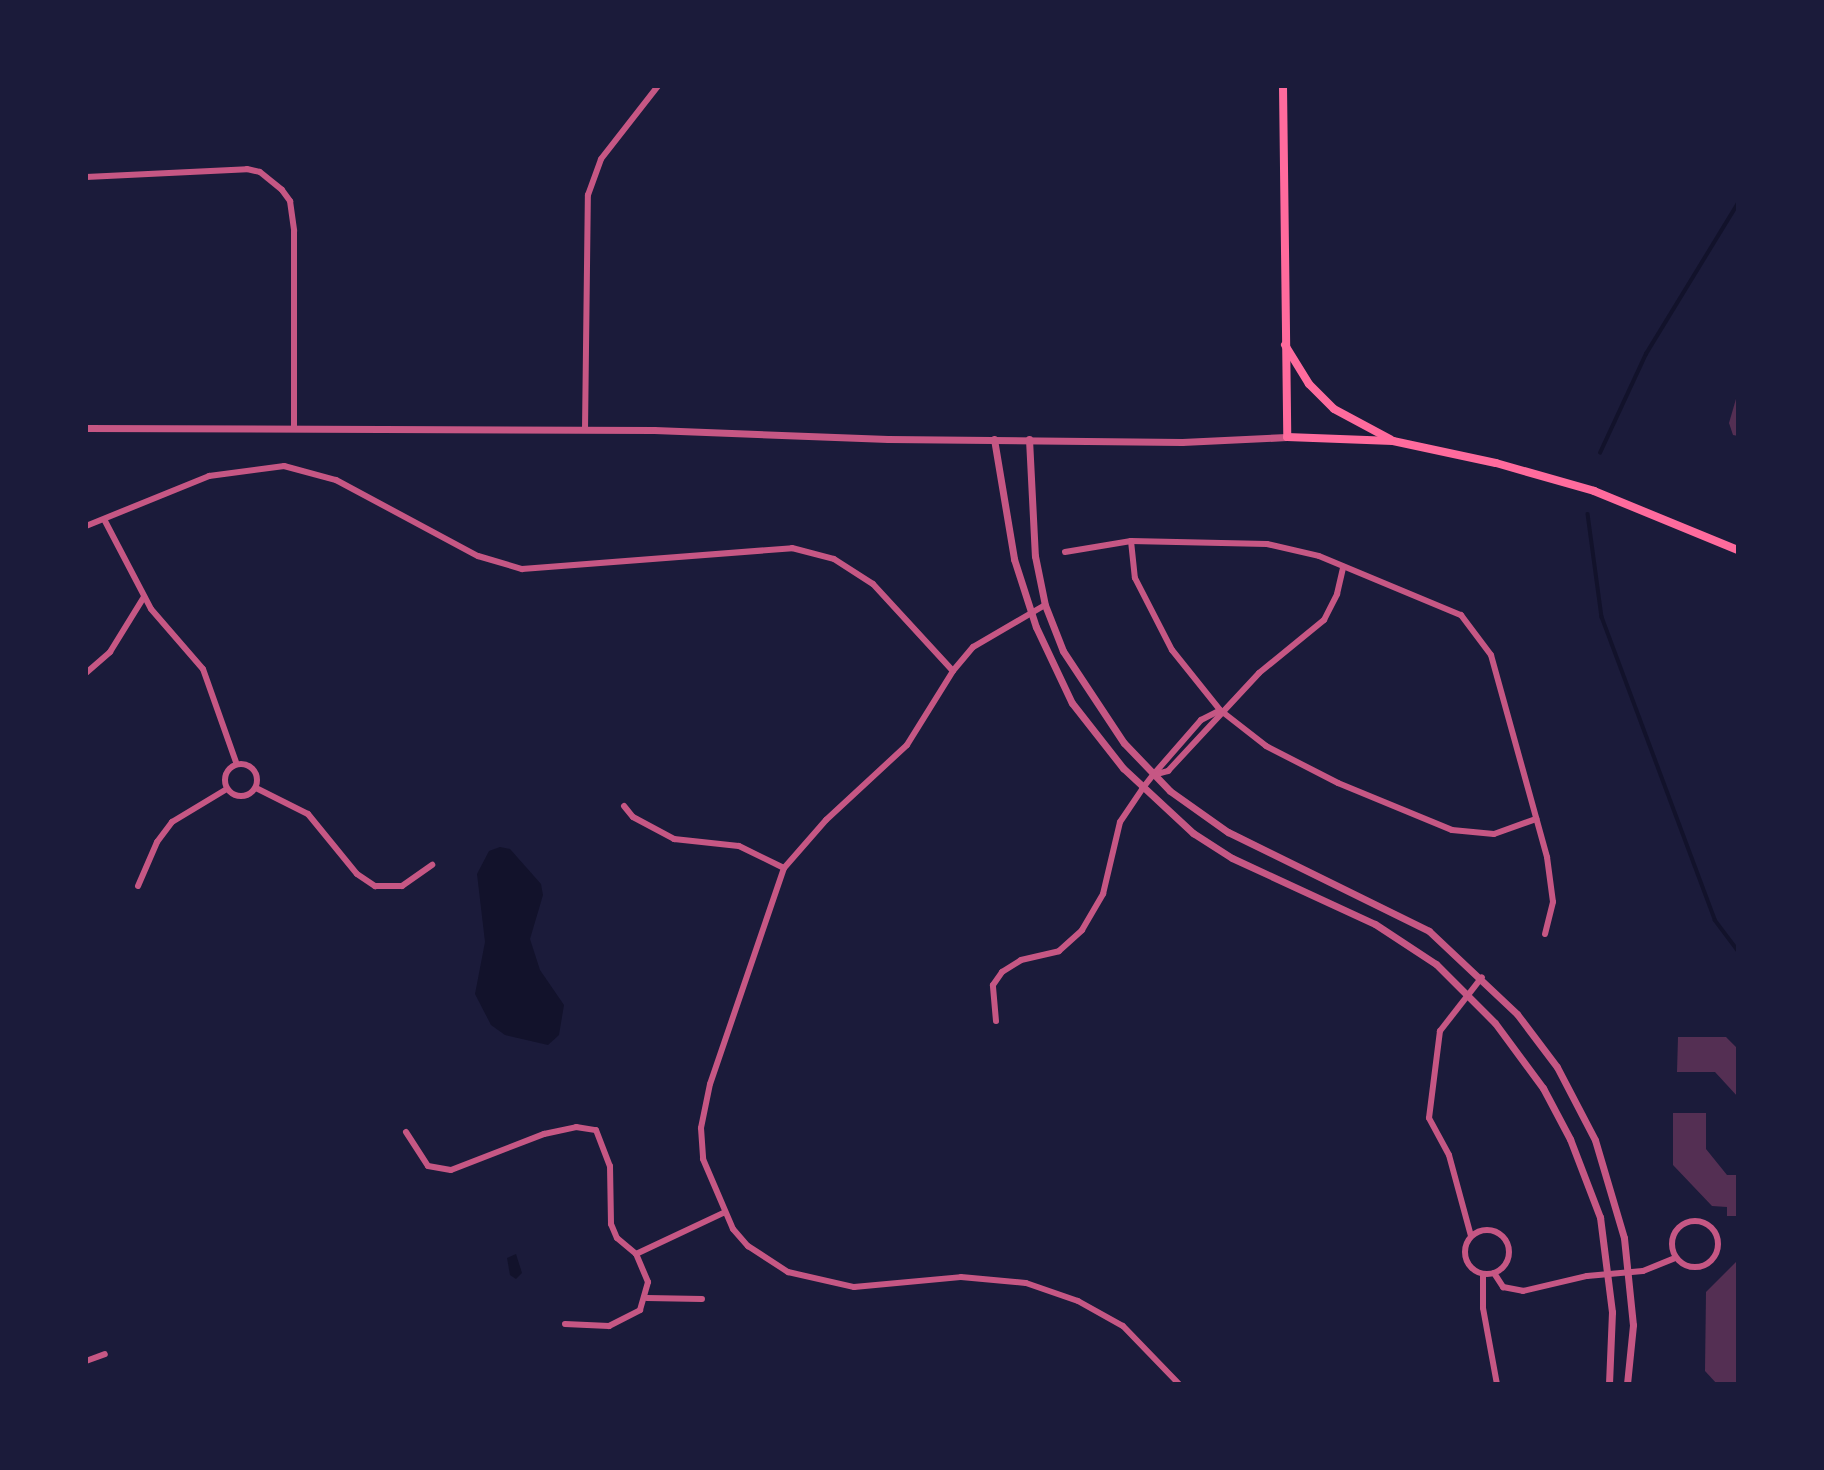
<!DOCTYPE html>
<style>
body{margin:0}
#map{position:relative;width:1824px;height:1470px;overflow:hidden;background:#1b1b3a;font-family:"Asap Condensed",sans-serif}
div>[style]{position:absolute}
.water>*{inset:0;background:#12122b}
.stream>*{height:3.5px;margin:-1.75px;padding:0 1.75px;transform-origin:1.75px;border-radius:1.75px;background:#12122b}
.building>*{inset:0;background:#542f53}
.minor>*{height:6px;margin:-3px;padding:0 3px;transform-origin:3px;border-radius:3px;background:#c65784}
.minor>.ring{margin:-3px;padding:0;box-sizing:content-box;background:none;border:6px solid #c65784;border-radius:50%}
.tertiary>*{height:7px;margin:-3.5px;padding:0 3.5px;transform-origin:3.5px;border-radius:3.5px;background:#c65784}
.secondary>*{height:8px;margin:-4px;padding:0 4px;transform-origin:4px;border-radius:4px;background:#ff6b9d}
span{translate:-50% -50%;white-space:nowrap;text-align:center;line-height:1.15;-webkit-text-stroke:5px #1b1b3a;paint-order:stroke}
.frame{position:absolute;inset:0;border:88px solid #1b1b3a;pointer-events:none}
</style>
<div id="map">
<div class="water">
<div style="clip-path:polygon(500px 847px,510px 849px,541px 884px,543px 895px,530px 939px,540px 970px,564px 1005px,559px 1035px,548px 1045px,505px 1035px,491px 1025px,475px 994px,485px 942px,477px 874px,489px 851px)"></div>
<div style="clip-path:polygon(516px 1254px,522px 1273px,516px 1279px,510px 1275px,507px 1258px)"></div>
</div>
<div class="stream">
<div style="left:1600px;top:453px;width:109px;rotate:-65.1deg"></div>
<div style="left:1646px;top:354px;width:177px;rotate:-58.6deg"></div>
<div style="left:1588px;top:514px;width:104px;rotate:82.3deg"></div>
<div style="left:1602px;top:617px;width:323px;rotate:69.5deg"></div>
<div style="left:1715px;top:920px;width:39px;rotate:53deg"></div>
</div>
<div class="building">
<div style="clip-path:polygon(1738px 392px,1738px 436px,1733px 435px,1729px 423px)"></div>
<div style="clip-path:polygon(1678px 1037px,1726px 1037px,1738px 1049px,1738px 1097px,1715px 1072px,1677px 1072px)"></div>
<div style="clip-path:polygon(1673px 1113px,1706px 1113px,1706px 1149px,1727px 1175px,1738px 1175px,1738px 1216px,1727px 1216px,1727px 1207px,1712px 1206px,1673px 1165px)"></div>
<div style="clip-path:polygon(1738px 1260px,1738px 1384px,1717px 1384px,1705px 1371px,1706px 1292px)"></div>
</div>
<div class="minor">
<div style="left:86px;top:177px;width:161px;rotate:-2.8deg"></div>
<div style="left:247px;top:169px;width:13px;rotate:13deg"></div>
<div style="left:260px;top:172px;width:28px;rotate:39deg"></div>
<div style="left:282px;top:190px;width:14px;rotate:54deg"></div>
<div style="left:290px;top:201px;width:30px;rotate:82deg"></div>
<div style="left:294px;top:231px;width:198px;rotate:90deg"></div>
<div style="left:585px;top:430px;width:235px;rotate:-89.3deg"></div>
<div style="left:588px;top:195px;width:38px;rotate:-70deg"></div>
<div style="left:601px;top:159px;width:93px;rotate:-52deg"></div>
<div style="left:105px;top:521px;width:99px;rotate:62.4deg"></div>
<div style="left:151px;top:609px;width:79px;rotate:49.1deg"></div>
<div style="left:203px;top:669px;width:99px;rotate:70.5deg"></div>
<div style="left:86px;top:526px;width:133px;rotate:-22.1deg"></div>
<div style="left:209px;top:476px;width:76px;rotate:-7.6deg"></div>
<div style="left:284px;top:466px;width:54px;rotate:15.1deg"></div>
<div style="left:336px;top:480px;width:161px;rotate:28.2deg"></div>
<div style="left:478px;top:556px;width:46px;rotate:16.5deg"></div>
<div style="left:522px;top:569px;width:271px;rotate:-4.4deg"></div>
<div style="left:792px;top:548px;width:43px;rotate:14.7deg"></div>
<div style="left:834px;top:559px;width:46px;rotate:32.7deg"></div>
<div style="left:873px;top:584px;width:118px;rotate:47.4deg"></div>
<div style="left:1131px;top:541px;width:37px;rotate:84deg"></div>
<div style="left:1135px;top:578px;width:81px;rotate:62.8deg"></div>
<div style="left:1172px;top:650px;width:77px;rotate:51.3deg"></div>
<div style="left:1220px;top:710px;width:58px;rotate:38deg"></div>
<div style="left:1266px;top:746px;width:81px;rotate:27.2deg"></div>
<div style="left:1338px;top:783px;width:123px;rotate:22.4deg"></div>
<div style="left:1452px;top:830px;width:42px;rotate:5.4deg"></div>
<div style="left:1494px;top:834px;width:45px;rotate:-19.7deg"></div>
<div style="left:1065px;top:552px;width:67px;rotate:-9.5deg"></div>
<div style="left:1131px;top:541px;width:136px;rotate:1.3deg"></div>
<div style="left:1267px;top:544px;width:53px;rotate:13deg"></div>
<div style="left:1319px;top:556px;width:154px;rotate:22.6deg"></div>
<div style="left:1461px;top:615px;width:50px;rotate:53.1deg"></div>
<div style="left:1491px;top:655px;width:210px;rotate:74.5deg"></div>
<div style="left:1547px;top:857px;width:45px;rotate:82.4deg"></div>
<div style="left:1553px;top:902px;width:33px;rotate:104deg"></div>
<div style="left:1045px;top:605px;width:83px;rotate:149.7deg"></div>
<div style="left:973px;top:647px;width:31px;rotate:130deg"></div>
<div style="left:953px;top:671px;width:87px;rotate:121.9deg"></div>
<div style="left:907px;top:745px;width:110px;rotate:137.2deg"></div>
<div style="left:826px;top:820px;width:64px;rotate:131.2deg"></div>
<div style="left:784px;top:868px;width:228px;rotate:108.9deg"></div>
<div style="left:710px;top:1084px;width:45px;rotate:101.6deg"></div>
<div style="left:701px;top:1128px;width:31px;rotate:86deg"></div>
<div style="left:703px;top:1159px;width:76px;rotate:66.8deg"></div>
<div style="left:733px;top:1229px;width:23px;rotate:49deg"></div>
<div style="left:748px;top:1246px;width:48px;rotate:33deg"></div>
<div style="left:788px;top:1272px;width:68px;rotate:12.8deg"></div>
<div style="left:854px;top:1287px;width:107px;rotate:-5.3deg"></div>
<div style="left:961px;top:1277px;width:65px;rotate:5.3deg"></div>
<div style="left:1026px;top:1283px;width:55px;rotate:19.1deg"></div>
<div style="left:1078px;top:1301px;width:51px;rotate:29.1deg"></div>
<div style="left:1123px;top:1326px;width:81px;rotate:46deg"></div>
<div style="left:86px;top:673px;width:32px;rotate:-41deg"></div>
<div style="left:110px;top:652px;width:65px;rotate:-58.3deg"></div>
<div class="ring" style="left:225px;top:764px;width:26px;height:26px"></div>
<div style="left:1153px;top:775px;width:73px;rotate:-48.9deg"></div>
<div style="left:1201px;top:720px;width:20px;rotate:-27deg"></div>
<div style="left:256px;top:788px;width:58px;rotate:26.6deg"></div>
<div style="left:308px;top:814px;width:77px;rotate:50.8deg"></div>
<div style="left:357px;top:874px;width:22px;rotate:34deg"></div>
<div style="left:375px;top:886px;width:27px"></div>
<div style="left:402px;top:886px;width:37px;rotate:-35deg"></div>
<div style="left:624px;top:806px;width:14px;rotate:51deg"></div>
<div style="left:633px;top:817px;width:47px;rotate:28.2deg"></div>
<div style="left:674px;top:839px;width:65px;rotate:6.1deg"></div>
<div style="left:739px;top:846px;width:50px;rotate:26.1deg"></div>
<div style="left:138px;top:886px;width:48px;rotate:-66.6deg"></div>
<div style="left:157px;top:842px;width:25px;rotate:-53deg"></div>
<div style="left:172px;top:822px;width:62px;rotate:-31.1deg"></div>
<div style="left:996px;top:1021px;width:36px;rotate:-95deg"></div>
<div style="left:993px;top:985px;width:16px;rotate:-55deg"></div>
<div style="left:1002px;top:972px;width:22px;rotate:-32deg"></div>
<div style="left:1021px;top:960px;width:39px;rotate:-13deg"></div>
<div style="left:1059px;top:951px;width:31px;rotate:-42deg"></div>
<div style="left:1082px;top:930px;width:42px;rotate:-59.7deg"></div>
<div style="left:1103px;top:894px;width:74px;rotate:-76.7deg"></div>
<div style="left:1120px;top:822px;width:40px;rotate:-56deg"></div>
<div style="left:1142px;top:789px;width:18px;rotate:-52deg"></div>
<div style="left:1153px;top:775px;width:16px;rotate:-15deg"></div>
<div style="left:1168px;top:771px;width:134px;rotate:-47.1deg"></div>
<div style="left:1259px;top:673px;width:84px;rotate:-39.2deg"></div>
<div style="left:1324px;top:620px;width:29px;rotate:-63deg"></div>
<div style="left:1337px;top:594px;width:28px;rotate:-77deg"></div>
<div style="left:406px;top:1132px;width:40px;rotate:57.1deg"></div>
<div style="left:428px;top:1166px;width:23px;rotate:10deg"></div>
<div style="left:451px;top:1170px;width:100px;rotate:-21.2deg"></div>
<div style="left:544px;top:1134px;width:33px;rotate:-12deg"></div>
<div style="left:576px;top:1127px;width:20px;rotate:9deg"></div>
<div style="left:596px;top:1130px;width:39px;rotate:69deg"></div>
<div style="left:610px;top:1166px;width:58px;rotate:89deg"></div>
<div style="left:611px;top:1224px;width:15px;rotate:67deg"></div>
<div style="left:617px;top:1238px;width:25px;rotate:40deg"></div>
<div style="left:636px;top:1254px;width:96px;rotate:-25.2deg"></div>
<div class="ring" style="left:1672px;top:1221px;width:40px;height:40px"></div>
<div class="ring" style="left:1465px;top:1230px;width:38px;height:38px"></div>
<div style="left:1471px;top:1236px;width:84px;rotate:-105.2deg"></div>
<div style="left:1449px;top:1155px;width:42px;rotate:-118.4deg"></div>
<div style="left:1429px;top:1118px;width:88px;rotate:-82.8deg"></div>
<div style="left:1440px;top:1031px;width:68px;rotate:-52.1deg"></div>
<div style="left:1494px;top:1273px;width:17px;rotate:57deg"></div>
<div style="left:1503px;top:1287px;width:20px;rotate:11deg"></div>
<div style="left:1523px;top:1291px;width:66px;rotate:-13.2deg"></div>
<div style="left:1587px;top:1276px;width:56px;rotate:-5.1deg"></div>
<div style="left:1643px;top:1271px;width:35px;rotate:-22deg"></div>
<div style="left:1483px;top:1274px;width:34px;rotate:90deg"></div>
<div style="left:1483px;top:1308px;width:77px;rotate:79.6deg"></div>
<div style="left:647px;top:1298px;width:55px;rotate:1deg"></div>
<div style="left:565px;top:1324px;width:44px;rotate:2.6deg"></div>
<div style="left:609px;top:1326px;width:35px;rotate:-27deg"></div>
<div style="left:640px;top:1310px;width:29px;rotate:-74deg"></div>
<div style="left:648px;top:1282px;width:30px;rotate:-113deg"></div>
<div style="left:86px;top:1361px;width:20px;rotate:-20deg"></div>
</div>
<div class="tertiary">
<div style="left:86px;top:428px;width:568px;rotate:0.2deg"></div>
<div style="left:654px;top:430px;width:234px;rotate:2.2deg"></div>
<div style="left:888px;top:439px;width:294px;rotate:0.6deg"></div>
<div style="left:1182px;top:442px;width:105px;rotate:-2.7deg"></div>
<div style="left:994px;top:439px;width:122px;rotate:80.5deg"></div>
<div style="left:1014px;top:559px;width:71px;rotate:72.1deg"></div>
<div style="left:1036px;top:627px;width:84px;rotate:64.7deg"></div>
<div style="left:1072px;top:703px;width:83px;rotate:51.9deg"></div>
<div style="left:1123px;top:768px;width:96px;rotate:42.9deg"></div>
<div style="left:1193px;top:833px;width:46px;rotate:32.7deg"></div>
<div style="left:1232px;top:858px;width:157px;rotate:24.8deg"></div>
<div style="left:1375px;top:924px;width:73px;rotate:33.3deg"></div>
<div style="left:1436px;top:964px;width:83px;rotate:45deg"></div>
<div style="left:1495px;top:1023px;width:81px;rotate:53.6deg"></div>
<div style="left:1543px;top:1088px;width:58px;rotate:62.1deg"></div>
<div style="left:1570px;top:1139px;width:84px;rotate:69deg"></div>
<div style="left:1600px;top:1217px;width:96px;rotate:82.8deg"></div>
<div style="left:1612px;top:1312px;width:72px;rotate:92.4deg"></div>
<div style="left:1029px;top:439px;width:117px;rotate:87.1deg"></div>
<div style="left:1035px;top:556px;width:50px;rotate:78.5deg"></div>
<div style="left:1045px;top:605px;width:49px;rotate:68.6deg"></div>
<div style="left:1063px;top:651px;width:110px;rotate:56.5deg"></div>
<div style="left:1124px;top:743px;width:66px;rotate:46.2deg"></div>
<div style="left:1170px;top:791px;width:71px;rotate:35.3deg"></div>
<div style="left:1228px;top:832px;width:224px;rotate:26.2deg"></div>
<div style="left:1429px;top:931px;width:121px;rotate:43.3deg"></div>
<div style="left:1517px;top:1014px;width:66px;rotate:53deg"></div>
<div style="left:1557px;top:1067px;width:82px;rotate:62.5deg"></div>
<div style="left:1595px;top:1140px;width:102px;rotate:73.5deg"></div>
<div style="left:1624px;top:1238px;width:87px;rotate:84.1deg"></div>
<div style="left:1633px;top:1325px;width:59px;rotate:95.8deg"></div>
</div>
<div class="secondary">
<div style="left:1283px;top:86px;width:351px;rotate:89.3deg"></div>
<div style="left:1287px;top:437px;width:106px;rotate:2.2deg"></div>
<div style="left:1393px;top:441px;width:105px;rotate:12.1deg"></div>
<div style="left:1496px;top:463px;width:102px;rotate:15.9deg"></div>
<div style="left:1594px;top:491px;width:156px;rotate:22.3deg"></div>
<div style="left:1285px;top:345px;width:46px;rotate:58.4deg"></div>
<div style="left:1309px;top:384px;width:35px;rotate:45deg"></div>
<div style="left:1334px;top:409px;width:64px;rotate:28.2deg"></div>
</div>
<div class="frame"></div>
</div>
